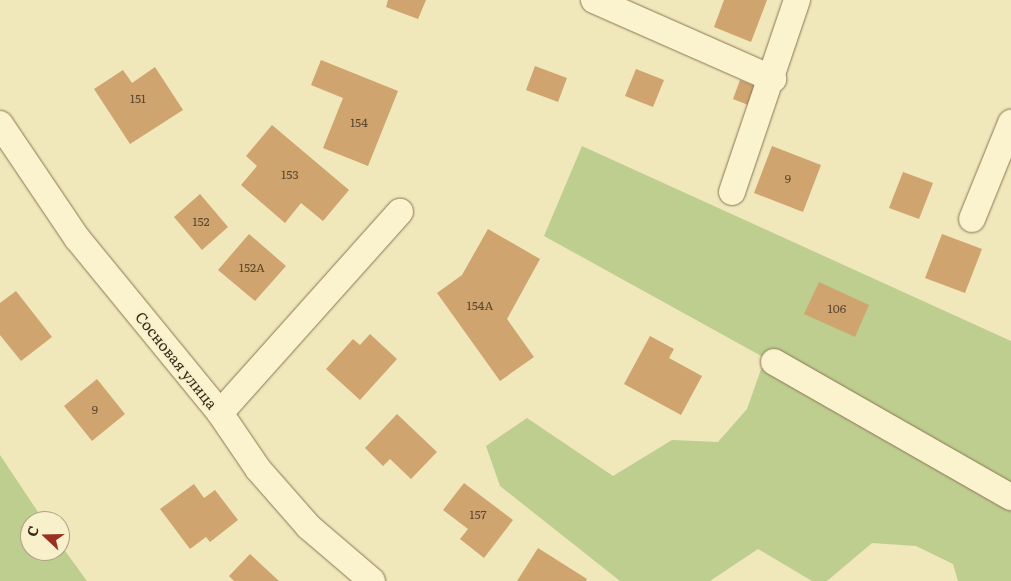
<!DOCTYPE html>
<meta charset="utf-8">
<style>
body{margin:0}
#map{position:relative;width:1011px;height:581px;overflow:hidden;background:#f0e7bb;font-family:Literata,serif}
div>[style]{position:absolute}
.green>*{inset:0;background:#bece8f}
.building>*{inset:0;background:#d0a46f}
.roads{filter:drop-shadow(0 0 1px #887654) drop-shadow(0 0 1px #887654)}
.minor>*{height:26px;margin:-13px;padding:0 13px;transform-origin:13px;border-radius:13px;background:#fbf3ce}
span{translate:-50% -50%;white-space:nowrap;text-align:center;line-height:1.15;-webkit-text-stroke:4.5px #f7f0cb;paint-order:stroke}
.number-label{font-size:12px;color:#5c492f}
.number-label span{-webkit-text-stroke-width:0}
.street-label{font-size:15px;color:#362b1a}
.north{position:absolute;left:20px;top:511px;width:50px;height:50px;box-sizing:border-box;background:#f7f0cb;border:1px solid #aaa184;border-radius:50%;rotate:291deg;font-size:14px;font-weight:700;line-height:20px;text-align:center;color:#362b1a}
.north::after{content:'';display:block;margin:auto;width:18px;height:22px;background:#9a3021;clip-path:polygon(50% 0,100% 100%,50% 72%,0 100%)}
</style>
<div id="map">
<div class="green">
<div style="clip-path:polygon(582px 146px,1011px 341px,1011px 581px,958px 581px,953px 564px,916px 546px,872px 543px,827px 581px,812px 581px,758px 549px,710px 581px,620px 581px,500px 486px,486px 446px,527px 418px,613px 476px,672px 440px,718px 442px,747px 409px,765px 358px,544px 236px)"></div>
<div style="clip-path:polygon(0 455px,44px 521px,30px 521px,30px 551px,60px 551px,60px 544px,87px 581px,0 581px)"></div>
</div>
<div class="building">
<div style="clip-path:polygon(388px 0,426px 0,418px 19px,386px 7px)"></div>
<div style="clip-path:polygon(724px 0,767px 0,751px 42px,714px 27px)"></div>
<div style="clip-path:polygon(321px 60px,398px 91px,368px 166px,323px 148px,343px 98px,311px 85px)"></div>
<div style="clip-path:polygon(535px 66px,567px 78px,558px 102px,526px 90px)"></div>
<div style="clip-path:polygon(155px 67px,183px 110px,130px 144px,94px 89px,123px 70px,132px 83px)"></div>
<div style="clip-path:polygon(636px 69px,664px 80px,653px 107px,625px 96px)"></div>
<div style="clip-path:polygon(740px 80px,760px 88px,753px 107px,733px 99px)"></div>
<div style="clip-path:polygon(272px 125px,349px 190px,323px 221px,301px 203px,285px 223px,241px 185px,257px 166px,246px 156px)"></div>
<div style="clip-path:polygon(772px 146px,821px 165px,803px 212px,754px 193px)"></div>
<div style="clip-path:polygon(903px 172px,933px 183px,919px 219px,889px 208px)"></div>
<div style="clip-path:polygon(200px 194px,228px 227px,202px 250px,174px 217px)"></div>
<div style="clip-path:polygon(488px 229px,540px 259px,507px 319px,534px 357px,500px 381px,437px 293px,462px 275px)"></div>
<div style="clip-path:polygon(249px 234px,286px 266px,255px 301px,218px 270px)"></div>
<div style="clip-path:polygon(942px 234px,982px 249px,965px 293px,925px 278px)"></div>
<div style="clip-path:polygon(819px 282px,869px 305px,855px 337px,804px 314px)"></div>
<div style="clip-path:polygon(16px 291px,52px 337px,21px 361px,0 335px,0 303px)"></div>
<div style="clip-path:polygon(370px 334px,397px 359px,360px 400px,326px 369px,353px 339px,360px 345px)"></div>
<div style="clip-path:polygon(650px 336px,674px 349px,669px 358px,702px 376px,681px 415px,624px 384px)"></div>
<div style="clip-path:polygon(97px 379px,125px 414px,92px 441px,64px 406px)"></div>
<div style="clip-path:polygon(397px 414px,437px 452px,411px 479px,390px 459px,383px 466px,365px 448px)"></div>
<div style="clip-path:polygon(464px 483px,513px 520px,484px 558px,460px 539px,468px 529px,443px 510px)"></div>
<div style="clip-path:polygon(194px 484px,204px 498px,215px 490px,238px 520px,210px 542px,206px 537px,190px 549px,160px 509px)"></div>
<div style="clip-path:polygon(538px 548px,587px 579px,586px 581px,517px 581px)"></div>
<div style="clip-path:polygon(250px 554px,279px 581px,234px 581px,229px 576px)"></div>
</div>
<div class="roads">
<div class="minor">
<div style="left:594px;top:0;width:196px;rotate:23.8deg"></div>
<div style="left:0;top:124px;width:138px;rotate:56deg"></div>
<div style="left:77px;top:238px;width:226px;rotate:50.7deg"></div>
<div style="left:220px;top:413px;width:68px;rotate:55.8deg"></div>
<div style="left:258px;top:469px;width:77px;rotate:48.7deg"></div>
<div style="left:309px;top:527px;width:83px;rotate:40.6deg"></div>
<div style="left:732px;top:192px;width:203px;rotate:-71.3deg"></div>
<div style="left:972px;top:219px;width:104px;rotate:-67.9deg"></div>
<div style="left:774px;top:362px;width:273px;rotate:29.7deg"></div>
<div style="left:220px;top:413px;width:270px;rotate:-48.2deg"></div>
</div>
</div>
<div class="number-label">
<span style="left:138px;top:99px">151</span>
<span style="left:359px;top:123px">154</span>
<span style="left:290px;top:175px">153</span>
<span style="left:788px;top:179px">9</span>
<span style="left:201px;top:222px">152</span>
<span style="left:252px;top:268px">152А</span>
<span style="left:480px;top:306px">154А</span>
<span style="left:837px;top:309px">106</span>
<span style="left:95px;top:410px">9</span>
<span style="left:478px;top:515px">157</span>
</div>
<div class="street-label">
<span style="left:177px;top:360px;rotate:51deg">Сосновая улица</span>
</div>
<div class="north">С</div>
</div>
